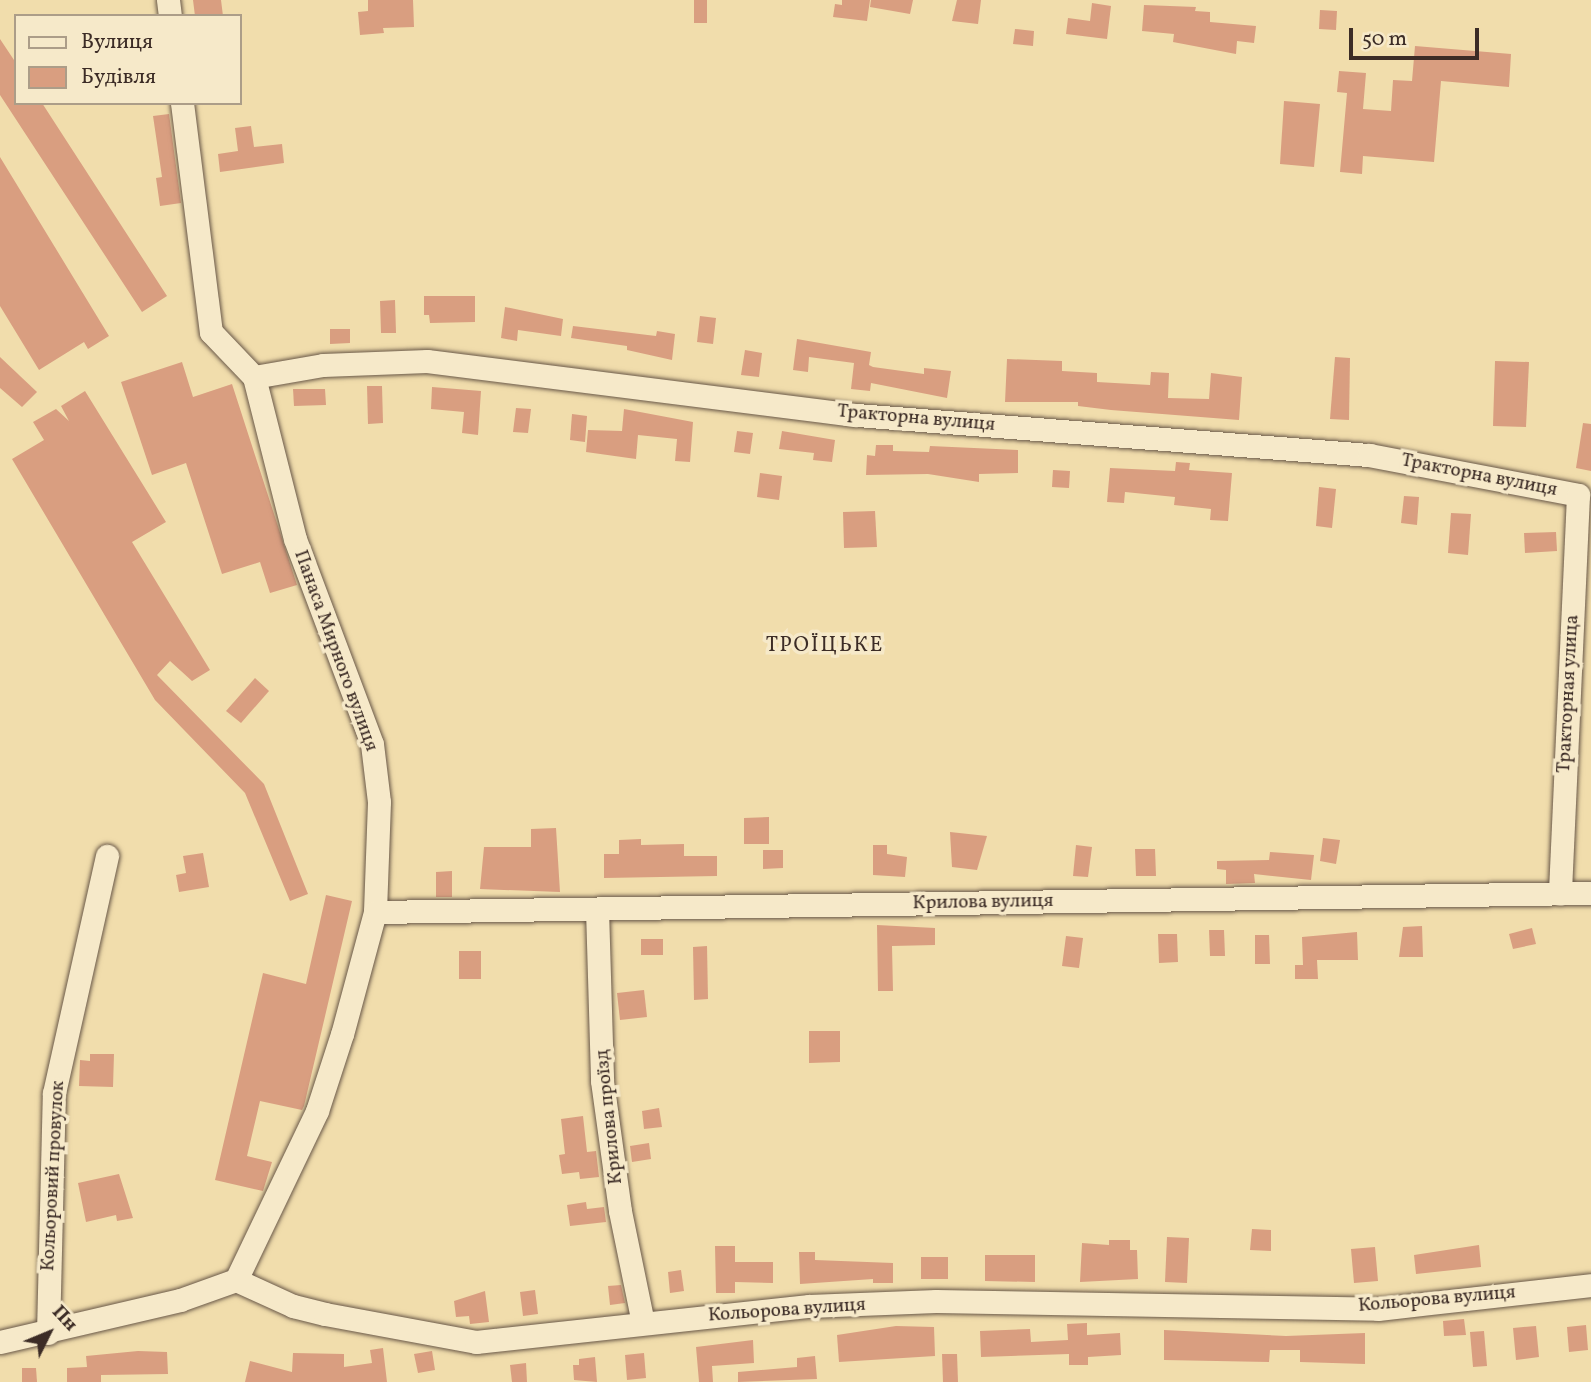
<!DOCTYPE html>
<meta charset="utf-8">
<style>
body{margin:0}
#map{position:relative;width:1591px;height:1382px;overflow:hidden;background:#f1ddac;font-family:Vollkorn,serif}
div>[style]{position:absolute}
.building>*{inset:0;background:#d99e80}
.roads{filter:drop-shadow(0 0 2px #695848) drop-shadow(0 0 2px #695848)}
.minor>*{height:23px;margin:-11.5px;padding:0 11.5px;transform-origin:11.5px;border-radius:11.5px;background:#f6e9c9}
span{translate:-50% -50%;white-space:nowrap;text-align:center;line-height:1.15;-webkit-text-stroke:7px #f6e9c9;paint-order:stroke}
.street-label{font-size:19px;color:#3c2c26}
.neighbourhood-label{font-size:21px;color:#3c2c26;letter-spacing:2px}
.legend{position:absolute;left:14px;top:14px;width:228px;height:91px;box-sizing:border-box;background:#f6e9c9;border:2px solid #ac9d88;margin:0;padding:9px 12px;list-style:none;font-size:21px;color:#3c2c26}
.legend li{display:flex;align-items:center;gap:14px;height:35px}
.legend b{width:35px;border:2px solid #ac9d88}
.north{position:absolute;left:14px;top:1298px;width:70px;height:70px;-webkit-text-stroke:5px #f6e9c9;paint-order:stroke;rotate:47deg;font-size:19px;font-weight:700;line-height:28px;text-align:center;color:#3c2c26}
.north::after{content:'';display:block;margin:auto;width:24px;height:32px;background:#3c2c26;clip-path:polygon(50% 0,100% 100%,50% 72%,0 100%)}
.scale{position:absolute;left:1349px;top:28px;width:130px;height:32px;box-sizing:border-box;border:4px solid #3c2c26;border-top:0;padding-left:9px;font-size:21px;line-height:24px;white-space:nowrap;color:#3c2c26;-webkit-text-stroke:5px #f6e9c9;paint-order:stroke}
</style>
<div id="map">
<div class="building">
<div style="clip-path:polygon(193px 0,221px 0,223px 16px,195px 16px)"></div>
<div style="clip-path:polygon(368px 0,413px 0,414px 27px,383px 28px,384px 33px,360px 35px,358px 12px,368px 11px)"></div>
<div style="clip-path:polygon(694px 0,707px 0,707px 23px,694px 23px)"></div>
<div style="clip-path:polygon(842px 0,870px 0,867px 21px,833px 17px,835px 4px,842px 5px)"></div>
<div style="clip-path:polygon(871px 0,913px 0,910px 14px,870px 7px)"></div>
<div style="clip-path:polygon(957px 0,981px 0,978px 24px,952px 21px)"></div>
<div style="clip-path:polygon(1092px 3px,1111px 6px,1107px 39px,1066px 34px,1068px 18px,1090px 21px)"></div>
<div style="clip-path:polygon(1144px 5px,1196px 7px,1195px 11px,1210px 12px,1210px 22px,1256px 26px,1254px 43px,1237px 41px,1236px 54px,1173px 42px,1174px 34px,1142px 31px)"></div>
<div style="clip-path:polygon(1320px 10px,1337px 11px,1336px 30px,1319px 29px)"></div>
<div style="clip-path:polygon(1015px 29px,1034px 31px,1033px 46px,1013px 44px)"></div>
<div style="clip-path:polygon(0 39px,16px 63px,16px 103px,42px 103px,167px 296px,142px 312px,0 95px)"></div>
<div style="clip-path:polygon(1415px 46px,1511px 54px,1509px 87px,1441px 81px,1434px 162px,1363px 156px,1362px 174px,1340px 172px,1347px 93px,1337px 92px,1339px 71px,1366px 73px,1363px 109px,1391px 111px,1393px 80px,1412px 81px)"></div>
<div style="clip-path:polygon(1284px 101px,1320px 104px,1314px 167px,1280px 164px)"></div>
<div style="clip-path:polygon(169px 114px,181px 203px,160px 206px,156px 178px,162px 177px,153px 116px)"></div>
<div style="clip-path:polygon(251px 126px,254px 147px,282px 144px,284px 163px,220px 172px,218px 154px,238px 151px,235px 128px)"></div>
<div style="clip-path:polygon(0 157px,109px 336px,88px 349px,84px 342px,39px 370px,0 306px)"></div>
<div style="clip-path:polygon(424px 296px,475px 296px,475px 322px,430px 323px,429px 315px,424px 315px)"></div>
<div style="clip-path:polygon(395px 300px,396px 333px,381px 333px,380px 301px)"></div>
<div style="clip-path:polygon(505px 307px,563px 319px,561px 336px,518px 330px,517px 341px,501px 338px)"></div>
<div style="clip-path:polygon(700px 316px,716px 318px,713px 344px,697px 342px)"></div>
<div style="clip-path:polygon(573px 326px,656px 336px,657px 331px,675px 334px,672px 360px,627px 350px,627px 346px,571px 338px)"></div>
<div style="clip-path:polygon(330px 329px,350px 329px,350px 343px,330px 344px)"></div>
<div style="clip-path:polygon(797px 339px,871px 352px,869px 365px,873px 367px,924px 374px,924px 368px,951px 371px,947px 398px,871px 383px,870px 391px,851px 389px,854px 363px,809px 357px,808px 372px,793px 370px)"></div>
<div style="clip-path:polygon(745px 350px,762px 353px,759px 377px,741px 375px)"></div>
<div style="clip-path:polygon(0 357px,37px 392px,22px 407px,0 388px)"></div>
<div style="clip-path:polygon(1335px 357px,1350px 358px,1349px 420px,1330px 419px)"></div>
<div style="clip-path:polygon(1007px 359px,1062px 361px,1062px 371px,1097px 373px,1097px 382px,1150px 385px,1151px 372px,1169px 373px,1168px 398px,1209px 399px,1211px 373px,1242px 377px,1239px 420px,1111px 410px,1078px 406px,1078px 402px,1005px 402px)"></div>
<div style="clip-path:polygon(1495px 361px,1529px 362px,1526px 427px,1493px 426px)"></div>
<div style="clip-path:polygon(182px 362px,193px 397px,232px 384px,297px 585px,270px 593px,260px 562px,222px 574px,186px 463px,152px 475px,121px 382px)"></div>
<div style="clip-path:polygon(367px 386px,382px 386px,383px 423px,368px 424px)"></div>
<div style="clip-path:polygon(432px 387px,481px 391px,478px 435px,462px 433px,464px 412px,431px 409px)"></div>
<div style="clip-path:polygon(293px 389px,325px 389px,326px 405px,294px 406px)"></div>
<div style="clip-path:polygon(85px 391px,166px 522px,132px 542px,210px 670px,192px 681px,170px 661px,157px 675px,264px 784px,308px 894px,290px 901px,245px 793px,155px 700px,12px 459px,44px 440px,33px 422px,56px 409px,69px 421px,61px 406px)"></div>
<div style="clip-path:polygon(516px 408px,531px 409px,528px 433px,513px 432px)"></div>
<div style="clip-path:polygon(624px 409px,693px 422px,690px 462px,675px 461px,677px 439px,638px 435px,636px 459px,586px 452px,588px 430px,622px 431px)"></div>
<div style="clip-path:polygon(572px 414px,587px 416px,585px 442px,570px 440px)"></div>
<div style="clip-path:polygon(1583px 423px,1591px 424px,1591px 471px,1576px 468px)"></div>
<div style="clip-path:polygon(737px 431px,753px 433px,750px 454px,734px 452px)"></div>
<div style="clip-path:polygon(782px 431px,835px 440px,832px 462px,813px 460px,814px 453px,779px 449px)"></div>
<div style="clip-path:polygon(876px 445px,893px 445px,893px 451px,929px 452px,930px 446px,1018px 450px,1018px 473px,979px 474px,979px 482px,928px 474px,866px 475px,867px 455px,875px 456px)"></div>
<div style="clip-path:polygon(1176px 462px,1190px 463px,1189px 470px,1232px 473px,1228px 521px,1210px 520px,1211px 509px,1174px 505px,1175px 497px,1125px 492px,1124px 503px,1107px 502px,1110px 468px,1175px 471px)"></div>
<div style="clip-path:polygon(1053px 470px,1070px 471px,1069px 488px,1052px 487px)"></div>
<div style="clip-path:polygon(760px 473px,782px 476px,779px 500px,757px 497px)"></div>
<div style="clip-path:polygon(1319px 487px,1336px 489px,1332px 528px,1316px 526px)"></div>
<div style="clip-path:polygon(1404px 496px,1419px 497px,1417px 525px,1401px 523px)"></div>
<div style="clip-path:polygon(875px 511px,877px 547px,844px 548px,843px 512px)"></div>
<div style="clip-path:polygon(1451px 513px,1471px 514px,1468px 555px,1448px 553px)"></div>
<div style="clip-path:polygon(1556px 532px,1557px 551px,1525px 553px,1524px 533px)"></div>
<div style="clip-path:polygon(255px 678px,269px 691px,241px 723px,226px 711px)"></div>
<div style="clip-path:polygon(769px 817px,769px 844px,744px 844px,744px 818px)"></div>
<div style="clip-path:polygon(556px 828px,560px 892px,480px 889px,484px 847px,531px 847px,531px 829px)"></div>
<div style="clip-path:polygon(950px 832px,987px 836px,977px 870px,952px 867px)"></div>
<div style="clip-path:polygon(1323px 838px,1340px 840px,1336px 864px,1320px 861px)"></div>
<div style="clip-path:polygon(641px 839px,641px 845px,684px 844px,684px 856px,717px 856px,717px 876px,604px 878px,604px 854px,619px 854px,619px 840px)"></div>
<div style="clip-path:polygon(873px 845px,887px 845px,887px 854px,907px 857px,905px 877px,873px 875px)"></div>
<div style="clip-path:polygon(1076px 845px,1092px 847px,1088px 877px,1073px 876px)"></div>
<div style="clip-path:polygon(1135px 849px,1155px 849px,1156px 876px,1136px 876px)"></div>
<div style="clip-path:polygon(763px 850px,783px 850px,783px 868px,763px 869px)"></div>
<div style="clip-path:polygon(1270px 852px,1314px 855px,1311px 880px,1254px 874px,1255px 883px,1226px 884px,1226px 870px,1217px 869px,1217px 861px,1269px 860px)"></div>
<div style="clip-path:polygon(203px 853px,209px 887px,179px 892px,176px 875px,186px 873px,183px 856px)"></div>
<div style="clip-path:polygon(452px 871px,452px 897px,436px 897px,436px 872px)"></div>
<div style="clip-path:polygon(326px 895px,352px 901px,304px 1106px,302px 1110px,260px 1101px,247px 1156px,272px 1162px,263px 1191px,215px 1180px,263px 973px,306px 984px)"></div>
<div style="clip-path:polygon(877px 925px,935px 928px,935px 945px,892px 946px,893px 991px,878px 991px)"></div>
<div style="clip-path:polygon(1422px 926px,1423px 957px,1399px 957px,1403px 927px)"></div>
<div style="clip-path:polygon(1532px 928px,1536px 944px,1513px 949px,1509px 934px)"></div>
<div style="clip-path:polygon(1209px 930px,1224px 930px,1225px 956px,1210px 956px)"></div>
<div style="clip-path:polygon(1357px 932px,1358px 960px,1317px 960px,1318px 979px,1295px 979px,1295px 965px,1303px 965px,1302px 937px)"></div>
<div style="clip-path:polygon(1158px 934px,1177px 934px,1178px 962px,1159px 963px)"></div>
<div style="clip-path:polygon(1255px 935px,1269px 935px,1270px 964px,1255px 964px)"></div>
<div style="clip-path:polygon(1066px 936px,1083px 938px,1079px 968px,1062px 966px)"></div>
<div style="clip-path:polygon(641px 939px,663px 939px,663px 955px,641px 955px)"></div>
<div style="clip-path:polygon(707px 946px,708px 999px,694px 1000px,693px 947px)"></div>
<div style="clip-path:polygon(459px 951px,481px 951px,481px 979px,459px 979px)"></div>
<div style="clip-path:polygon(644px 990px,647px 1017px,620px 1020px,617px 993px)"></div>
<div style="clip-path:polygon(809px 1031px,840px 1031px,840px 1062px,809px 1063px)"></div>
<div style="clip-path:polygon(90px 1054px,114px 1054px,113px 1087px,79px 1086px,80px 1060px,90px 1061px)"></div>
<div style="clip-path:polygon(659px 1108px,662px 1127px,644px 1129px,642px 1111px)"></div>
<div style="clip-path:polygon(583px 1116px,587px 1152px,596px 1151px,599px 1177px,580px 1179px,579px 1172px,562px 1174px,559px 1155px,565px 1154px,561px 1119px)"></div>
<div style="clip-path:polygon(649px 1143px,651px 1159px,632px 1162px,630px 1146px)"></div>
<div style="clip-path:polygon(119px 1174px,133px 1218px,117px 1221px,116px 1215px,86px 1222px,78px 1183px)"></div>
<div style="clip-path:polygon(586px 1202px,587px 1209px,604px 1207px,606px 1222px,570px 1226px,567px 1205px)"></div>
<div style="clip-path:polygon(1252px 1229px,1271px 1230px,1271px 1251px,1250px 1250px)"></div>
<div style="clip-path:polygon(1167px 1237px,1189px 1238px,1187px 1283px,1165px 1282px)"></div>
<div style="clip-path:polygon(1109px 1240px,1130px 1240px,1130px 1250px,1137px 1250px,1138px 1279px,1080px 1282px,1082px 1243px,1109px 1245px)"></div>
<div style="clip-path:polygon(1479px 1245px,1481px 1267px,1416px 1274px,1414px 1255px)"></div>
<div style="clip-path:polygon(715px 1246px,735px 1246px,735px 1262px,773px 1262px,773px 1283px,735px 1282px,735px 1293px,716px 1293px)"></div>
<div style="clip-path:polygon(1375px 1247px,1378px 1281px,1354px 1283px,1351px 1249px)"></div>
<div style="clip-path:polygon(799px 1252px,815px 1252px,815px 1260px,893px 1263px,893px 1283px,873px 1283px,873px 1279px,800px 1284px)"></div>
<div style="clip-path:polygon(985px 1255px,1035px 1255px,1035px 1282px,985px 1281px)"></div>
<div style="clip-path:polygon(921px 1257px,948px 1257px,948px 1279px,921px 1279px)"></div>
<div style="clip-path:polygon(681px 1270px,684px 1291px,670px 1293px,668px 1272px)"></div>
<div style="clip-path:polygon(621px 1285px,625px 1303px,610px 1305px,608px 1286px)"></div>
<div style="clip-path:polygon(535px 1290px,538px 1314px,523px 1316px,520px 1292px)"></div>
<div style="clip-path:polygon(485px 1291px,489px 1322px,470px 1324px,469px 1316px,456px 1317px,454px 1301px)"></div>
<div style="clip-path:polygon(1464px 1319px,1466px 1335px,1444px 1336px,1443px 1321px)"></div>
<div style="clip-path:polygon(1087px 1323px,1087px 1335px,1120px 1333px,1121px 1355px,1088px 1357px,1088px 1365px,1069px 1365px,1069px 1354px,981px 1357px,980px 1331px,1030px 1329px,1031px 1342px,1068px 1340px,1067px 1324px)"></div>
<div style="clip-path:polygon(1586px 1325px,1588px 1350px,1569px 1352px,1567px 1327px)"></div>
<div style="clip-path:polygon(896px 1326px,934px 1327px,935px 1356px,839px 1362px,837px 1335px)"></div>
<div style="clip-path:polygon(1536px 1326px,1539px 1357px,1516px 1360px,1513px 1328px)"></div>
<div style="clip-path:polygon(1164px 1330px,1286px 1336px,1365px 1333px,1365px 1364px,1300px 1362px,1300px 1350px,1270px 1350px,1269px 1362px,1164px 1360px)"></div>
<div style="clip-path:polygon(1484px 1331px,1487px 1366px,1473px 1367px,1470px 1332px)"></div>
<div style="clip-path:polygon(753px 1340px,754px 1363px,712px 1366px,713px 1382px,699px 1382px,696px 1347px)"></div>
<div style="clip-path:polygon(383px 1348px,387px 1382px,245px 1382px,250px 1361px,292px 1372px,293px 1353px,344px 1354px,344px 1367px,372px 1363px,370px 1350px)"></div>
<div style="clip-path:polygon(138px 1351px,167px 1352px,168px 1374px,101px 1375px,101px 1382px,67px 1382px,67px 1368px,87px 1367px,86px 1356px)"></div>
<div style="clip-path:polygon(432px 1351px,435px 1370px,418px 1373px,414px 1354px)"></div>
<div style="clip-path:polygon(644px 1353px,646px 1378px,627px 1380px,625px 1355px)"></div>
<div style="clip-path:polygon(942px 1354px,957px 1354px,958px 1382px,943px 1382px)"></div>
<div style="clip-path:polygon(815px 1356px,817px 1379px,738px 1382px,738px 1372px,797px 1367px,797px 1358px)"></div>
<div style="clip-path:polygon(595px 1357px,597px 1382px,574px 1380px,573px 1365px,579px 1365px,579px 1359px)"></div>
<div style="clip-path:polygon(526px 1363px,527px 1382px,512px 1382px,510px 1365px)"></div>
<div style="clip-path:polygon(22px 1368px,36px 1368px,37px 1382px,22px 1382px)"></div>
</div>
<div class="roads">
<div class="minor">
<div style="left:168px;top:0;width:16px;rotate:83deg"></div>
<div style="left:182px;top:103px;width:231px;rotate:82.8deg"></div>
<div style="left:211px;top:332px;width:62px;rotate:46.3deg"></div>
<div style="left:254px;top:377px;width:167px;rotate:75.8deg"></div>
<div style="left:295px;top:539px;width:219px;rotate:69.4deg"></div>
<div style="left:372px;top:744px;width:58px;rotate:83.1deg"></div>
<div style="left:379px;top:802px;width:110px;rotate:92.1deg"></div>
<div style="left:375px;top:912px;width:126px;rotate:105.1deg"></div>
<div style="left:342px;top:1034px;width:81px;rotate:108deg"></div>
<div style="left:317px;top:1111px;width:187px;rotate:115.6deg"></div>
<div style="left:254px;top:377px;width:70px;rotate:-9.9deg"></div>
<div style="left:323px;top:365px;width:104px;rotate:-2.2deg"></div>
<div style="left:427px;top:361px;width:433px;rotate:7.2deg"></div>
<div style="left:857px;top:415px;width:514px;rotate:4.47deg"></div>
<div style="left:1369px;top:455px;width:213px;rotate:10.8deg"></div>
<div style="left:1578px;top:495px;width:399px;rotate:92.6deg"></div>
<div style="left:597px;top:909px;width:172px;rotate:88.3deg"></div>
<div style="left:602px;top:1081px;width:131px;rotate:82.1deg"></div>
<div style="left:620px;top:1211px;width:114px;rotate:78.4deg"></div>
<div style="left:375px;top:912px;width:1216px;rotate:-0.9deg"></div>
<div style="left:48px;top:1333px;width:240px;rotate:-88.6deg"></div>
<div style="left:54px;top:1093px;width:243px;rotate:-77.4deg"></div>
<div style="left:0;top:1342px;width:185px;rotate:-13.1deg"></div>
<div style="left:180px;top:1300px;width:59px;rotate:-19.7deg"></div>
<div style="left:236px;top:1280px;width:63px;rotate:24.5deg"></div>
<div style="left:293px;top:1306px;width:33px;rotate:14deg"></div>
<div style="left:325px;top:1314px;width:154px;rotate:10.5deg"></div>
<div style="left:476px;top:1342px;width:335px;rotate:-6.2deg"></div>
<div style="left:809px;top:1306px;width:127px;rotate:-2.3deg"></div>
<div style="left:936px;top:1301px;width:442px;rotate:1deg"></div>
<div style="left:1378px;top:1309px;width:214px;rotate:-6.4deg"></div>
</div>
</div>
<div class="street-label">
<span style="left:916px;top:419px;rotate:5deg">Тракторна вулиця</span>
<span style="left:1479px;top:476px;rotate:11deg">Тракторна вулиця</span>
<span style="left:335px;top:651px;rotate:70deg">Панаса Мирного вулиця</span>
<span style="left:1569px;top:694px;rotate:-87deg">Тракторная улица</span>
<span style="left:983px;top:903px;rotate:-1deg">Крилова вулиця</span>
<span style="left:610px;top:1117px;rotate:-96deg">Крилова проїзд</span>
<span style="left:54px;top:1176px;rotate:-87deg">Кольоровий провулок</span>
<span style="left:1437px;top:1300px;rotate:-5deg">Кольорова вулиця</span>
<span style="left:787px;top:1311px;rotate:-4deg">Кольорова вулиця</span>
</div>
<div class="neighbourhood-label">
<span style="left:825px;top:646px">ТРОЇЦЬКЕ</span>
</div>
<ul class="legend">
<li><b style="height:9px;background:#f6e9c9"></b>Вулиця</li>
<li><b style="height:19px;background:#d99e80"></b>Будівля</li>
</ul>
<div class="north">Пн</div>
<div class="scale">50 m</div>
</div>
